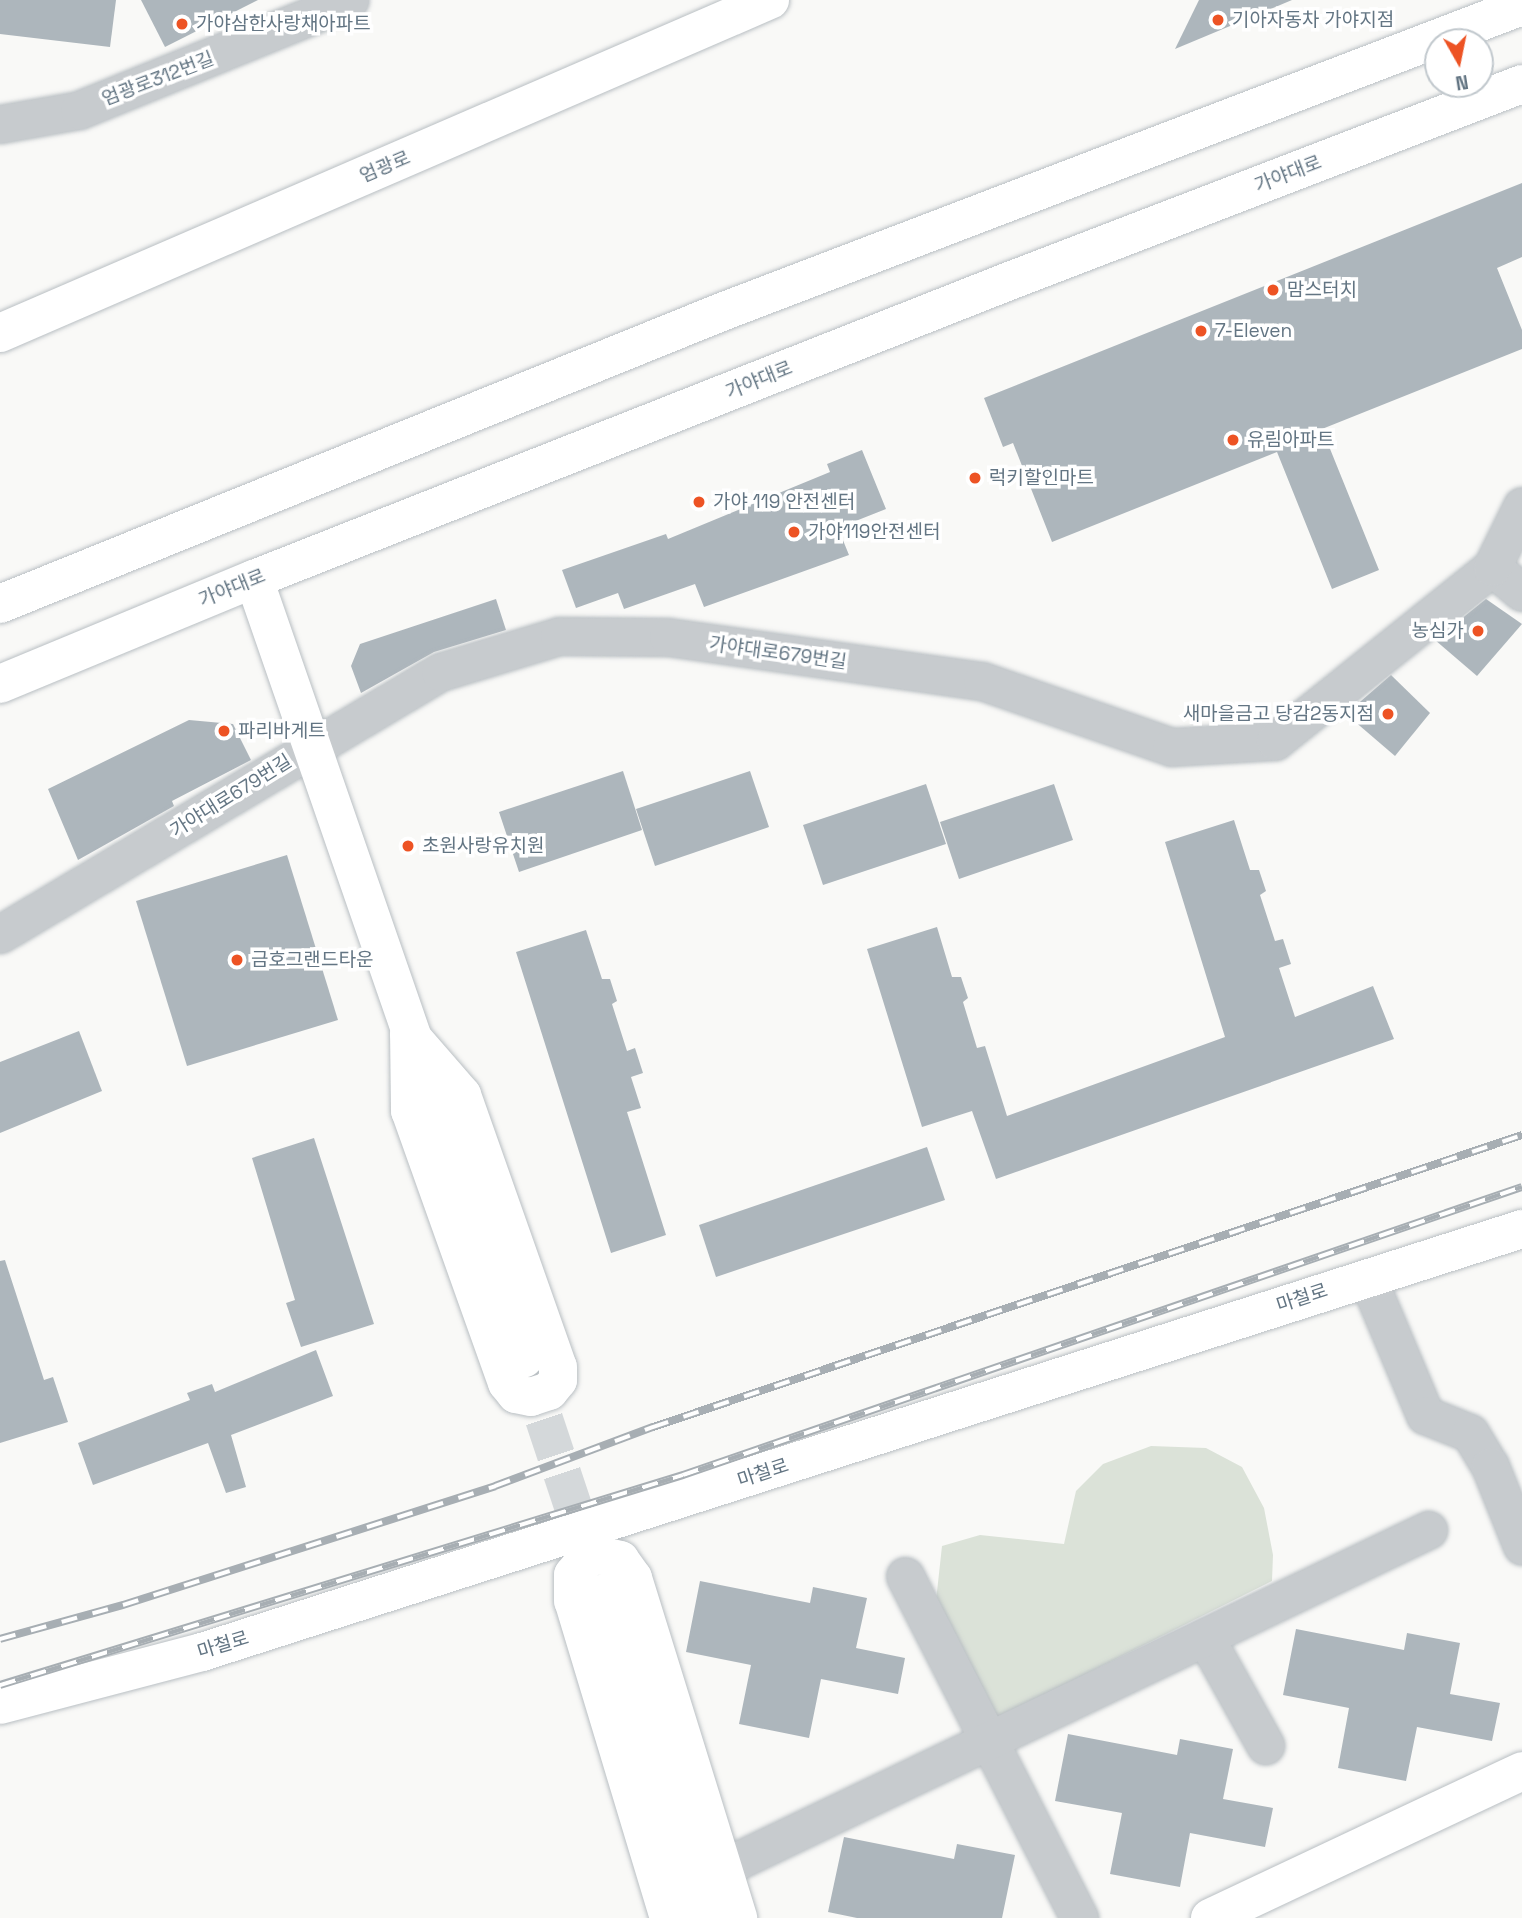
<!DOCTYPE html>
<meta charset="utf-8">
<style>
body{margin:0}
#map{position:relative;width:1522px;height:1918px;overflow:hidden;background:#f9f9f7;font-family:"Space Grotesk","Noto Sans KR",sans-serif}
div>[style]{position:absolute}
.green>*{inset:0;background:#dbe2d8}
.building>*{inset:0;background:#adb6bc}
.secondary-tunnel>*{height:38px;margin-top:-19px;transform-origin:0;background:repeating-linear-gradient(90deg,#d4d8da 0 38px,transparent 0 57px)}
.roads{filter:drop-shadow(0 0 2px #b9bfc3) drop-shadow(0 0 2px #b9bfc3)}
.street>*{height:37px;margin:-18.5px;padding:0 18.5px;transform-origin:18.5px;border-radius:18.5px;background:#c7cbce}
.secondary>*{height:38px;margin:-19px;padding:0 19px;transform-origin:19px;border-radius:19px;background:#fff}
.rail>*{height:8px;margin-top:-4px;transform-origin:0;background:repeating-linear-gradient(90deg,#fff 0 16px,#a7aeb3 0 32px);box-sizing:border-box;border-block:2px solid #a7aeb3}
.dots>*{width:19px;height:19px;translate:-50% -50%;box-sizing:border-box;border:4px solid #fff;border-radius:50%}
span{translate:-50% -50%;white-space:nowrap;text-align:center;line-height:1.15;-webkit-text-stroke:7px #fff;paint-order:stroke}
.poi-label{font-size:19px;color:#637583}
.left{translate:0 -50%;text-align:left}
.right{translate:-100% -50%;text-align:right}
.street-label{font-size:19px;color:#637583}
.north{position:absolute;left:1424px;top:28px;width:70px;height:70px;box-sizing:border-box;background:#fff;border:2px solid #c1c8cd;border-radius:50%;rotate:171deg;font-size:19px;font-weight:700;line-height:28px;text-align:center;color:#637583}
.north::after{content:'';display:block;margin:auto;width:24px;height:32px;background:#ed5324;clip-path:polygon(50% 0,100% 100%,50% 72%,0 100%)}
</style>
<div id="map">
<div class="green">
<div style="clip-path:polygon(1151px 1446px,1206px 1448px,1242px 1467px,1264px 1508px,1273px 1555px,1272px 1581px,992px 1721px,935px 1610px,942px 1546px,980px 1535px,1064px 1544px,1076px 1491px,1103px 1464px)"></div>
</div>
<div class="building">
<div style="clip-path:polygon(0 0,116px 0,110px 47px,0 34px)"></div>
<div style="clip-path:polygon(141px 0,258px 0,165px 47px)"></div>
<div style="clip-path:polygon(1199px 0,1292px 0,1175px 49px)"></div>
<div style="clip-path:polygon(1522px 183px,1522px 257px,1497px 268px,1522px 330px,1522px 349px,1322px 429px,1379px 570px,1332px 589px,1277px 452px,1052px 542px,1013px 443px,1003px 447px,984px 398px)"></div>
<div style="clip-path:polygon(862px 450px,886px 509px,838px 528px,849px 555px,704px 607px,695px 584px,624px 609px,618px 593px,576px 608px,562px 570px,666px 534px,668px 539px,830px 472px,827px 464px)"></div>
<div style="clip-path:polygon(496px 599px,506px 630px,434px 652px,361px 693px,351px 666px,360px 644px)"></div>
<div style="clip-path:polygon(1486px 599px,1522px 624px,1477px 676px,1435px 640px)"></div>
<div style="clip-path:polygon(1391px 675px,1430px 713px,1395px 756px,1346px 714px)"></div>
<div style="clip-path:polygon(189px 720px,233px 724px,251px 760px,172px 801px,174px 806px,78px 860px,48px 789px)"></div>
<div style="clip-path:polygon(623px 771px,642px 830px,519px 872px,499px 812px)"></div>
<div style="clip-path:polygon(750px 771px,769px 827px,655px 866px,636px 809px)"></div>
<div style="clip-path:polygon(926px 784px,946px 844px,823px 885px,803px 825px)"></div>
<div style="clip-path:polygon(1054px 784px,1073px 840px,959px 879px,940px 822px)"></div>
<div style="clip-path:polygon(1234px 820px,1250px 870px,1259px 870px,1266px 891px,1260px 895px,1275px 941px,1283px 939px,1291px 964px,1279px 968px,1295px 1017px,1373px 986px,1394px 1039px,996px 1179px,972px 1111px,922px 1127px,867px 949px,937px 927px,952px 977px,961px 977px,968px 998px,963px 1002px,977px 1048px,985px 1046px,1007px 1116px,1225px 1037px,1165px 842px)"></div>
<div style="clip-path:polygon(287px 855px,338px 1020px,187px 1066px,136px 901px)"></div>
<div style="clip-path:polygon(586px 930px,602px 979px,610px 979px,617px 1001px,612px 1004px,627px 1051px,635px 1048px,643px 1073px,631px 1077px,641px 1108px,627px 1112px,666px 1235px,611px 1253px,516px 952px)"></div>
<div style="clip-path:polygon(79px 1031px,102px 1091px,0 1133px,0 1062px)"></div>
<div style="clip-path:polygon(314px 1138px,374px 1324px,301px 1347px,286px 1303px,295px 1300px,252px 1158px)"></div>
<div style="clip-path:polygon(927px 1147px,945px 1200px,716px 1277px,699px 1225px)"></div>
<div style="clip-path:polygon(5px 1260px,44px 1380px,53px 1377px,68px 1422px,0 1443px,0 1261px)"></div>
<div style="clip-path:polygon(316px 1350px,333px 1396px,231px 1435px,246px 1487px,226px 1493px,208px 1443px,93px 1485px,78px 1443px,190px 1400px,187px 1393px,212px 1384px,215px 1392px)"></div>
<div style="clip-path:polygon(700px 1581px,810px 1603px,813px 1587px,867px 1598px,856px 1648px,905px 1658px,898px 1694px,821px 1679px,809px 1738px,739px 1724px,751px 1665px,686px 1652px)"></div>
<div style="clip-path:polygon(1296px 1629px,1404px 1650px,1407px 1633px,1460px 1643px,1450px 1694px,1500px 1703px,1492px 1741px,1417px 1727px,1406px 1781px,1338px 1768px,1349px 1708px,1283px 1695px)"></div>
<div style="clip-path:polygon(1068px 1734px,1177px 1755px,1180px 1739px,1233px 1749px,1223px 1799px,1273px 1808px,1265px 1847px,1190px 1833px,1180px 1887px,1110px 1874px,1122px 1813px,1055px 1801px)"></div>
<div style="clip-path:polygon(844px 1837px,954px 1859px,957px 1844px,1015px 1855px,1002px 1918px,857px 1918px,828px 1912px)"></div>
</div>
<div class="secondary-tunnel">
<div style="left:526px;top:1365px;width:209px;rotate:71.6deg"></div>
</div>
<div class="roads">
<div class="street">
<div style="left:0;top:124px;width:80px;rotate:-10deg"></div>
<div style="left:79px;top:110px;width:292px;rotate:-22.1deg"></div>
<div style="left:1492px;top:567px;width:39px;rotate:40deg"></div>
<div style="left:0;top:934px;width:512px;rotate:-30.77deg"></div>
<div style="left:440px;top:672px;width:124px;rotate:-16.8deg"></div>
<div style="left:559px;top:636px;width:109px;rotate:0.5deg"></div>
<div style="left:668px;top:637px;width:317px;rotate:8deg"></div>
<div style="left:982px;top:681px;width:200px;rotate:19.2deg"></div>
<div style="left:1171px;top:747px;width:104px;rotate:-3.3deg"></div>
<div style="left:1275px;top:741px;width:278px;rotate:-38.7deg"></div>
<div style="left:1492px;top:567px;width:68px;rotate:-63.8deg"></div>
<div style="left:1367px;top:1277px;width:150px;rotate:67.2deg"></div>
<div style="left:1425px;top:1415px;width:48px;rotate:21.8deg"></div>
<div style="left:1470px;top:1433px;width:39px;rotate:59deg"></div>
<div style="left:1490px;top:1466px;width:86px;rotate:68.2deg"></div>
<div style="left:905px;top:1576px;width:384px;rotate:63deg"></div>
<div style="left:1205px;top:1637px;width:124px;rotate:60.9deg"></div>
<div style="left:695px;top:1881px;width:813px;rotate:-25.59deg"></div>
</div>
<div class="secondary">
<div style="left:0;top:333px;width:839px;rotate:-23.39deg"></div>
<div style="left:254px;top:579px;width:825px;rotate:70.91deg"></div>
<div style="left:0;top:604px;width:776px;rotate:-22.03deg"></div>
<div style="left:719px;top:313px;width:860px;rotate:-20.92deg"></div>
<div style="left:0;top:684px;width:275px;rotate:-22.5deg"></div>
<div style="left:254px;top:579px;width:815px;rotate:-21.53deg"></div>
<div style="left:1012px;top:280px;width:546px;rotate:-21.02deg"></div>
<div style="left:409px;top:1034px;width:81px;rotate:49deg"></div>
<div style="left:462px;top:1095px;width:288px;rotate:70.6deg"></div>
<div style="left:558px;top:1367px;width:13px;rotate:90deg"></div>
<div style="left:558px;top:1380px;width:14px;rotate:129deg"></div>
<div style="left:549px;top:1391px;width:19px;rotate:162deg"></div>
<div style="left:531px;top:1397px;width:15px;rotate:-169deg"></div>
<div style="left:516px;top:1394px;width:14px;rotate:-129deg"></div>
<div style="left:507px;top:1383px;width:289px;rotate:-109.6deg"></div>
<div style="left:410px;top:1111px;width:77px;rotate:-90.7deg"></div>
<div style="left:602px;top:1593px;width:340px;rotate:72.7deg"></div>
<div style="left:0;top:1705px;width:209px;rotate:-14.7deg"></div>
<div style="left:202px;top:1652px;width:1386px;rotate:-17.77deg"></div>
<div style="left:669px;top:1918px;width:331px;rotate:-106.8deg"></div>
<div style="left:573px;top:1601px;width:26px;rotate:-90deg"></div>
<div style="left:573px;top:1575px;width:22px;rotate:-51deg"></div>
<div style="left:587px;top:1558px;width:12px;rotate:-14deg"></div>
<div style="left:599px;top:1555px;width:22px;rotate:13deg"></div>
<div style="left:620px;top:1560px;width:22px;rotate:54deg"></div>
<div style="left:633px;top:1578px;width:356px;rotate:72.8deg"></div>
<div style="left:1210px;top:1918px;width:345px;rotate:-25.2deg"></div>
</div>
</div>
<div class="rail">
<div style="left:0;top:1639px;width:128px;rotate:-15.5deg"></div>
<div style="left:123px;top:1605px;width:391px;rotate:-17.7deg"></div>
<div style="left:495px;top:1486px;width:169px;rotate:-20.5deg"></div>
<div style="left:653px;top:1427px;width:917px;rotate:-18.57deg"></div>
<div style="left:0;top:1685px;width:715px;rotate:-17.09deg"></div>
<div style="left:683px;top:1475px;width:887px;rotate:-18.95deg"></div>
</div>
<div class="dots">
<div style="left:1218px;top:20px;background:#ed5324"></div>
<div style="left:182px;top:24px;background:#ed5324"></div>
<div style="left:1273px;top:290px;background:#ed5324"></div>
<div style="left:1201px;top:331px;background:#ed5324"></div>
<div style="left:1233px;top:440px;background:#ed5324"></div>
<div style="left:975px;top:478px;background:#ed5324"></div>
<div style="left:699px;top:502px;background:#ed5324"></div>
<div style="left:794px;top:532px;background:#ed5324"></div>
<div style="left:1478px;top:631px;background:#ed5324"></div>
<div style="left:1388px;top:714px;background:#ed5324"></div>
<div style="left:224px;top:731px;background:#ed5324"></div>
<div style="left:408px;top:846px;background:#ed5324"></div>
<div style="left:237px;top:960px;background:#ed5324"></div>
</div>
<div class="poi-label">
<span class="left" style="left:1232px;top:20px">기아자동차 가야지점</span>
<span class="left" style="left:196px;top:24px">가야삼한사랑채아파트</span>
<span class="left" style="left:1287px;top:290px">맘스터치</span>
<span class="left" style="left:1215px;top:331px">7-Eleven</span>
<span class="left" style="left:1247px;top:440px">유림아파트</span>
<span class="left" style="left:989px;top:478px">럭키할인마트</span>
<span class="left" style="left:713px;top:502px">가야 119 안전센터</span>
<span class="left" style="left:808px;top:532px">가야119안전센터</span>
<span class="right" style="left:1464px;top:631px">농심가</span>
<span class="right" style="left:1374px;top:714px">새마을금고 당감2동지점</span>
<span class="left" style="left:238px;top:731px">파리바게트</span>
<span class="left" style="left:422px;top:846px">초원사랑유치원</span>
<span class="left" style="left:251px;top:960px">금호그랜드타운</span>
</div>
<div class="street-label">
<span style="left:158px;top:79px;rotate:-21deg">엄광로312번길</span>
<span style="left:385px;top:167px;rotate:-23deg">엄광로</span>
<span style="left:1288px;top:174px;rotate:-21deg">가야대로</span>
<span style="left:759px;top:380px;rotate:-22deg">가야대로</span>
<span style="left:232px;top:588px;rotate:-22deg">가야대로</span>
<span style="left:778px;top:653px;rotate:8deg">가야대로679번길</span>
<span style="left:231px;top:796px;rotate:-32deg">가야대로679번길</span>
<span style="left:1302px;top:1298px;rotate:-18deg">마철로</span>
<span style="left:763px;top:1473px;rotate:-18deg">마철로</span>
<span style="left:223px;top:1645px;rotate:-17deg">마철로</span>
</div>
<div class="north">N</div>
</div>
